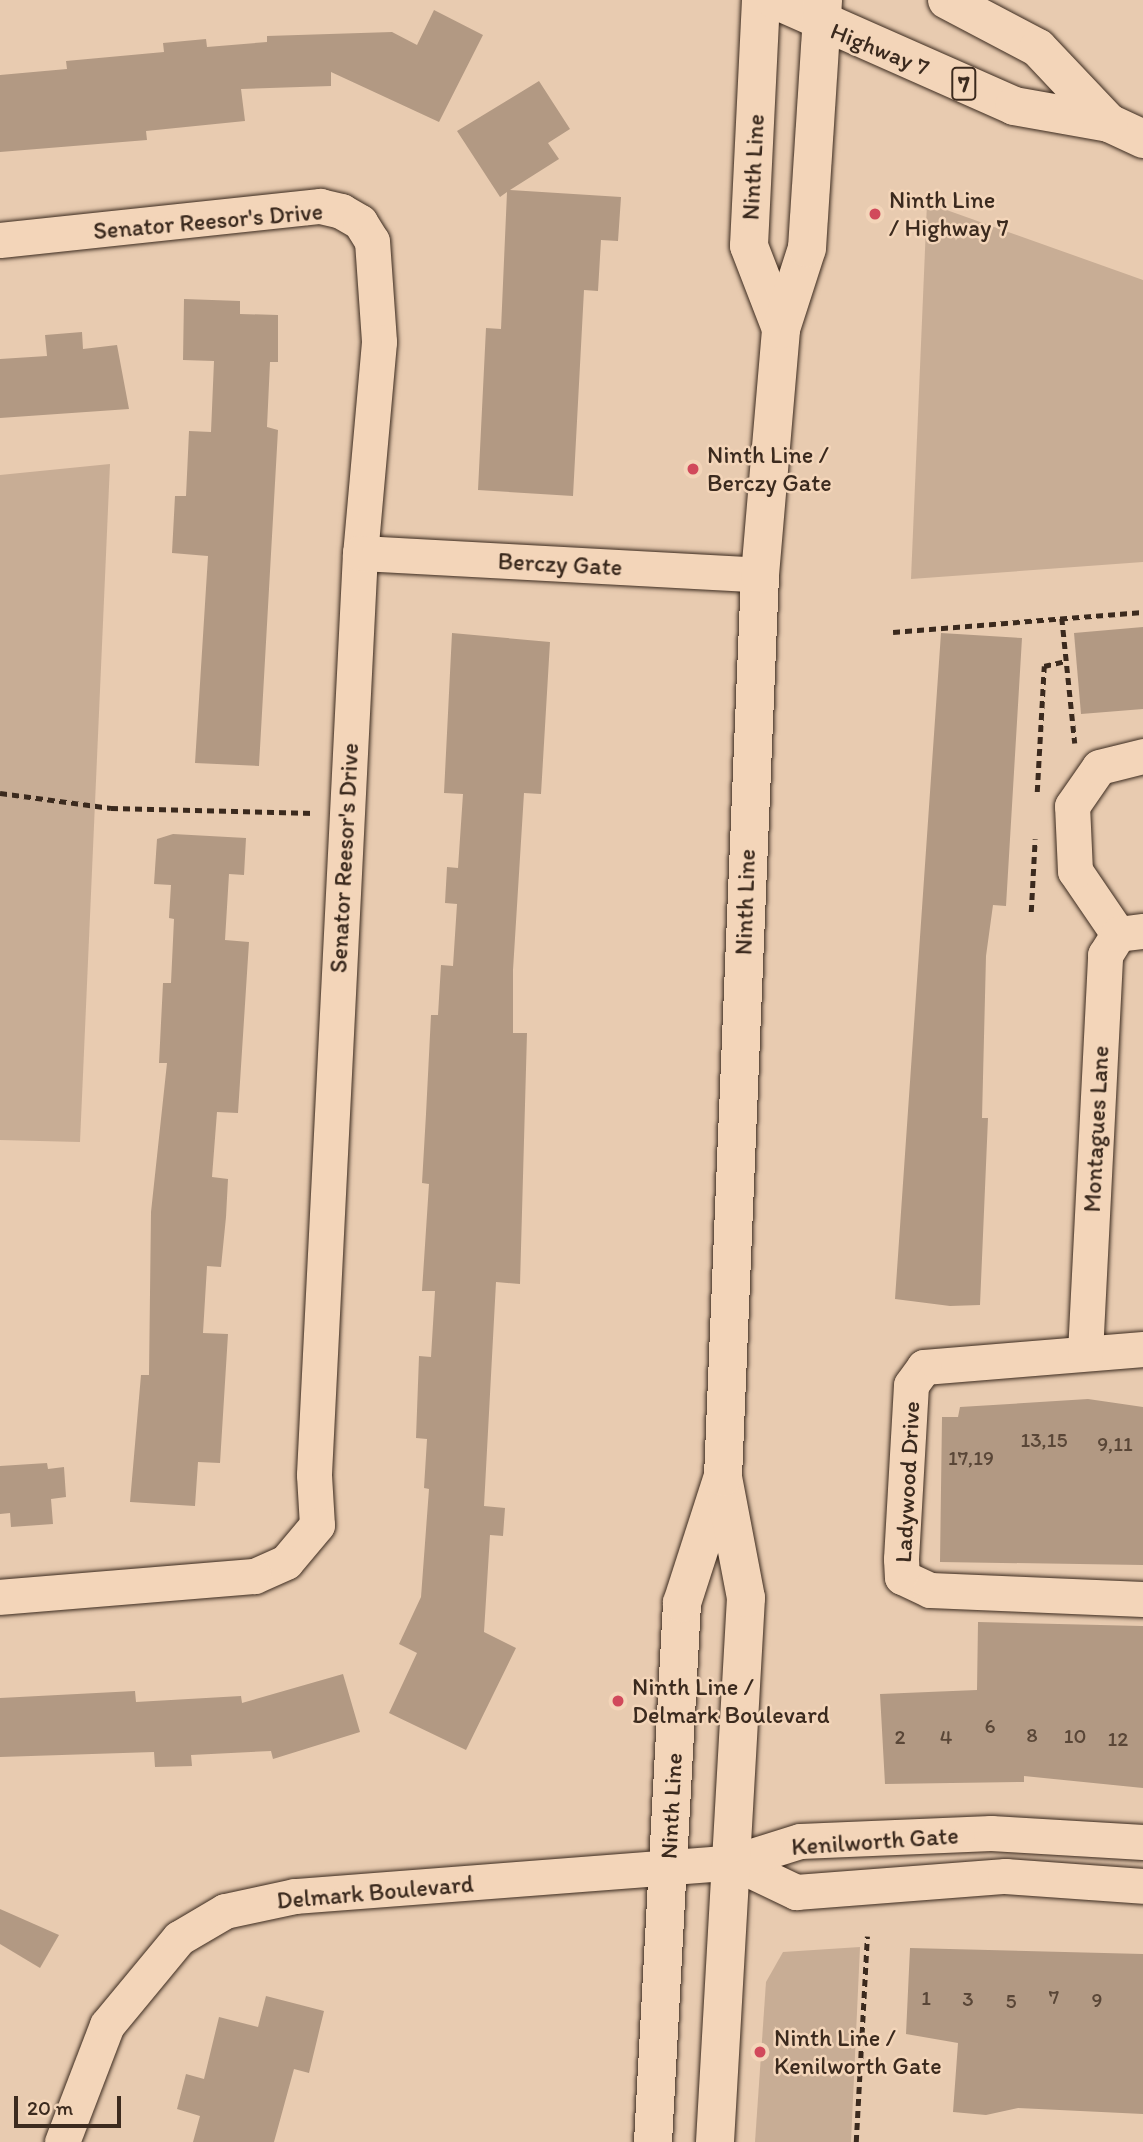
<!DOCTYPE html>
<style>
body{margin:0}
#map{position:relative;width:1143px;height:2142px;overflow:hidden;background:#e8cbb0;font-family:Itim,sans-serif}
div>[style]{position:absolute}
.green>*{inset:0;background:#c8ad95}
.building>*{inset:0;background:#b29983}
.path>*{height:4.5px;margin-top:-2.25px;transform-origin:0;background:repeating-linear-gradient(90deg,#3b2a1e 0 7px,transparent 0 12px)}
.roads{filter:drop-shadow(0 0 2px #3b2a1e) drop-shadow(0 0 2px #3b2a1e)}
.minor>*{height:35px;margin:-17.5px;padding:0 17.5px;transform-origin:17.5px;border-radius:17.5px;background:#f3d5b9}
.major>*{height:38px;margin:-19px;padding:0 19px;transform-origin:19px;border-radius:19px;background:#f3d5b9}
.dots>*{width:19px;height:19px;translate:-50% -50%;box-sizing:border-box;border:4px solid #f3d5b9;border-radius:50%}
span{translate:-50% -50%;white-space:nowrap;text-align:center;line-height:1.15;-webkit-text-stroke:5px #f3d5b9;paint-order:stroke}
.number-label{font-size:21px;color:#594637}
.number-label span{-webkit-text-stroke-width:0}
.shield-label span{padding:2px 5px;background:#f3d5b9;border:2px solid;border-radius:5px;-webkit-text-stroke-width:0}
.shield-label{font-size:23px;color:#3b2a1e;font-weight:700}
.street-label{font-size:24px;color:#3b2a1e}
.poi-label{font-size:24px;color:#3b2a1e}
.left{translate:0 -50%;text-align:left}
.scale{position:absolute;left:14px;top:2096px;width:107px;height:32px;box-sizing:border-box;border:4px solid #3b2a1e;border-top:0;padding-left:9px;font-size:21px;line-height:24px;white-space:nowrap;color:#3b2a1e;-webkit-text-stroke:5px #f3d5b9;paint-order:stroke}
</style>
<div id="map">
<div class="green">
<div style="clip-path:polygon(927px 203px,1143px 280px,1143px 562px,911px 579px)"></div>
<div style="clip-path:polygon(110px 464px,80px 1142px,0 1140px,0 475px)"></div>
<div style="clip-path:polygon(860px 1947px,851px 2142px,755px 2142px,766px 1982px,783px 1952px)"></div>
</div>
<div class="building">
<div style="clip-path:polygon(434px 10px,483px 35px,439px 122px,331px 72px,331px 86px,241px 89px,245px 121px,146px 131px,147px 140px,0 152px,0 75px,67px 69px,66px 61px,164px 52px,163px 43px,206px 39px,207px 47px,267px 42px,267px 36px,392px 32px,417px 45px)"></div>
<div style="clip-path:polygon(539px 81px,570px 129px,548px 143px,559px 159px,510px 190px,621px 197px,618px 241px,601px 240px,598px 291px,584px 290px,573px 496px,478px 490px,486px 328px,501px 329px,507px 192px,500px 197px,457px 131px)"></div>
<div style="clip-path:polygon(184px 299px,240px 301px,240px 314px,278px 315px,278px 362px,270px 362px,267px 427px,278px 430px,259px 766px,195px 763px,208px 556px,172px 553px,175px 496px,186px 496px,189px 431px,211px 432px,214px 361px,183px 360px)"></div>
<div style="clip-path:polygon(82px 332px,83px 349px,117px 345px,129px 409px,0 418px,0 359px,47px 356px,45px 335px)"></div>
<div style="clip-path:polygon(1143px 627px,1143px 709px,1081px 714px,1074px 633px)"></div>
<div style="clip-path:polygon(452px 633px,550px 642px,541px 794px,524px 793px,513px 970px,513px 1033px,527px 1033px,520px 1284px,496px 1282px,484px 1506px,505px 1508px,503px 1536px,490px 1535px,484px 1632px,516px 1648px,466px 1750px,389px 1713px,417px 1653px,399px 1644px,421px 1597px,429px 1489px,424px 1488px,427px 1439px,416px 1438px,419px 1356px,431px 1357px,435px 1291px,422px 1291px,429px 1184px,422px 1183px,426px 1114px,431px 1015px,438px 1015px,441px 965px,453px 966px,457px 904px,445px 903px,447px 867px,458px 868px,463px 794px,444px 793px)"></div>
<div style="clip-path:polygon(941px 633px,1022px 638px,1006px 906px,993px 905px,986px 956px,982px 1118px,988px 1118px,980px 1305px,950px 1306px,895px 1299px)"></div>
<div style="clip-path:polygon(173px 834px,246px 838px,244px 875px,229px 874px,225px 940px,249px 942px,238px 1113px,217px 1112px,212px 1177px,228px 1179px,226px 1217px,221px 1267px,207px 1266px,203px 1333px,228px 1334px,220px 1463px,198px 1462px,195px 1506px,130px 1502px,141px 1375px,149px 1375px,151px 1212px,167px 1063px,159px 1063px,163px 983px,171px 983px,174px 919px,169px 918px,171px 885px,154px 884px,157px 839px)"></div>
<div style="clip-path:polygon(1088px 1399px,1143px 1407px,1143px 1565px,940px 1562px,942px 1417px,958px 1417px,960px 1407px)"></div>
<div style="clip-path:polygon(47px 1463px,48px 1469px,64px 1467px,66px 1497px,51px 1499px,53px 1524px,11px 1527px,10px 1513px,0 1514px,0 1466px)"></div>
<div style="clip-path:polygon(978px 1622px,1143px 1626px,1143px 1788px,1024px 1776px,1024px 1782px,885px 1784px,880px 1694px,977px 1690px)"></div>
<div style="clip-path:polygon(343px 1674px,360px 1732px,273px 1759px,271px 1751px,191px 1755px,192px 1766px,155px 1767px,154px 1752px,0 1757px,0 1698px,135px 1691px,136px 1702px,241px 1696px,242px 1703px)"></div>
<div style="clip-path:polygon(0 1909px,59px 1935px,40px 1968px,0 1944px)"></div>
<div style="clip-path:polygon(910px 1948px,1143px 1954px,1143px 2114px,1018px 2108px,986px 2115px,953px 2112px,958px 2043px,906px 2034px)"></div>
<div style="clip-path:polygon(266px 1996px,324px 2011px,309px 2073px,294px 2069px,274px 2142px,193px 2142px,200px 2116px,177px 2109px,186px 2074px,204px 2079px,219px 2017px,258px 2027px)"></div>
</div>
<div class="path">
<div style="left:1062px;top:618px;width:126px;rotate:84.1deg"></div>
<div style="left:893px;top:632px;width:251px;rotate:-4.6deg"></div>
<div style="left:1037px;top:792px;width:126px;rotate:-86.8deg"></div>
<div style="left:1044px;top:666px;width:23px;rotate:-13deg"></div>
<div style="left:0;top:793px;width:112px;rotate:7.7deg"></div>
<div style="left:111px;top:808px;width:203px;rotate:1.4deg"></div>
<div style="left:1031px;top:912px;width:73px;rotate:-86.9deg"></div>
<div style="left:856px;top:2142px;width:206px;rotate:-86.9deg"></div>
</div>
<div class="roads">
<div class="minor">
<div style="left:0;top:240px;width:322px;rotate:-6.1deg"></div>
<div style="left:320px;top:206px;width:22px;rotate:13deg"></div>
<div style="left:341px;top:211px;width:22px;rotate:30deg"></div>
<div style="left:360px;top:222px;width:22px;rotate:58deg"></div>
<div style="left:372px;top:241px;width:101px;rotate:86deg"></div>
<div style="left:379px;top:342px;width:212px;rotate:95.1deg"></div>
<div style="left:360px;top:553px;width:923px;rotate:92.86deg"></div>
<div style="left:314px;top:1475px;width:50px;rotate:86.6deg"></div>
<div style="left:317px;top:1525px;width:48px;rotate:130deg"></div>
<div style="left:286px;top:1562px;width:35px;rotate:156deg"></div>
<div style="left:254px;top:1576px;width:255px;rotate:175.3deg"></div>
<div style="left:360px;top:553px;width:401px;rotate:3.1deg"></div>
<div style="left:1118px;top:934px;width:76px;rotate:-124.3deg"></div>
<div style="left:1075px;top:871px;width:65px;rotate:-92.6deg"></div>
<div style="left:1072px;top:806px;width:47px;rotate:-55.3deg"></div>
<div style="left:1099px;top:767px;width:45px;rotate:-14deg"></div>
<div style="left:1143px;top:1349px;width:220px;rotate:175.3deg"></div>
<div style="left:924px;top:1367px;width:22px;rotate:126deg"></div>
<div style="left:911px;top:1385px;width:174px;rotate:93.3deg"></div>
<div style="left:901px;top:1559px;width:18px;rotate:87deg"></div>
<div style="left:902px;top:1577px;width:31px;rotate:25deg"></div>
<div style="left:930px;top:1590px;width:213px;rotate:2.4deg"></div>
<div style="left:1085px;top:1353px;width:399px;rotate:-87.1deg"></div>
<div style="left:1105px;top:955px;width:25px;rotate:-58deg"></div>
<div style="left:1118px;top:934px;width:25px;rotate:-7deg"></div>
<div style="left:733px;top:1862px;width:70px;rotate:25.5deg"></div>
<div style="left:796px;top:1892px;width:210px;rotate:-4.4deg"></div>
<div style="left:1005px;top:1876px;width:138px;rotate:4.1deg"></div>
<div style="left:62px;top:2142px;width:125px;rotate:-69deg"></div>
<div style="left:107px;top:2025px;width:113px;rotate:-50.4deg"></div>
<div style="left:179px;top:1938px;width:53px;rotate:-30.4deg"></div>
<div style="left:225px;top:1911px;width:72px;rotate:-12.1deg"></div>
<div style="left:295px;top:1896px;width:439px;rotate:-4.4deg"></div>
<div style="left:733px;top:1862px;width:70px;rotate:-17.4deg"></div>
<div style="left:800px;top:1841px;width:191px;rotate:-2.4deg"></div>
<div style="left:991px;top:1833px;width:152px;rotate:3.4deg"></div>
</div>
<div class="major">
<div style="left:761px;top:0;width:246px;rotate:92.8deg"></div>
<div style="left:749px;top:246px;width:89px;rotate:68.9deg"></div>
<div style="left:775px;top:0;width:261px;rotate:23.9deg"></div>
<div style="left:1014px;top:106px;width:97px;rotate:10.1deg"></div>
<div style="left:1109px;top:123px;width:38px;rotate:25deg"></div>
<div style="left:947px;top:0;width:103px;rotate:27.8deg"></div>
<div style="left:1038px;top:48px;width:103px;rotate:46.6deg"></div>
<div style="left:653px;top:2142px;width:540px;rotate:-86.92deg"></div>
<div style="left:682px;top:1603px;width:130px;rotate:-72.1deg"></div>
<div style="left:715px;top:2142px;width:545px;rotate:-86.74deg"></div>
<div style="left:746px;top:1598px;width:123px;rotate:-100.8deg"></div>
<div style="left:723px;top:1477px;width:903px;rotate:-87.65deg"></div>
<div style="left:760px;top:575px;width:247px;rotate:-85.1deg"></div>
<div style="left:781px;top:329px;width:85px;rotate:-72.2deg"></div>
<div style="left:807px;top:248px;width:249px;rotate:-86.3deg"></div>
</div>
</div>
<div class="dots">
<div style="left:875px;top:214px;background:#d1495b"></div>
<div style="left:693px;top:469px;background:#d1495b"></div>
<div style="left:618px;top:1701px;background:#d1495b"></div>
<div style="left:760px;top:2052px;background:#d1495b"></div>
</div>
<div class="number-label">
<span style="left:1044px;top:1440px">13,15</span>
<span style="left:1115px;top:1444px">9,11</span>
<span style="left:971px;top:1458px">17,19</span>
<span style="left:990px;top:1726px">6</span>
<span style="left:1032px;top:1735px">8</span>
<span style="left:1075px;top:1736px">10</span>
<span style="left:900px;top:1737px">2</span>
<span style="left:946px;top:1737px">4</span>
<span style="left:1118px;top:1739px">12</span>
<span style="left:1054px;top:1997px">7</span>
<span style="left:926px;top:1998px">1</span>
<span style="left:968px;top:1999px">3</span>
<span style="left:1097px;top:2000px">9</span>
<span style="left:1011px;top:2001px">5</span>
</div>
<div class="shield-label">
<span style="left:964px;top:84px">7</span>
</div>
<div class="street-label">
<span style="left:880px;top:49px;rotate:22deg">Highway 7</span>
<span style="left:753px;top:167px;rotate:-87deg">Ninth Line</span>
<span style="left:208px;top:221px;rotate:-5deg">Senator Reesor's Drive</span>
<span style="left:560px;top:564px;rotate:3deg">Berczy Gate</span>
<span style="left:344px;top:858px;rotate:-87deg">Senator Reesor's Drive</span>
<span style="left:745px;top:902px;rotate:-88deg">Ninth Line</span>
<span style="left:1096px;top:1129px;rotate:-87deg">Montagues Lane</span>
<span style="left:907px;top:1482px;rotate:-87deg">Ladywood Drive</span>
<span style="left:671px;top:1806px;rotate:-87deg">Ninth Line</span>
<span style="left:875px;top:1841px;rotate:-4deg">Kenilworth Gate</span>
<span style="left:375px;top:1892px;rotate:-5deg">Delmark Boulevard</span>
</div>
<div class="poi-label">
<span class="left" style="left:889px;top:214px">Ninth Line<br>/ Highway 7</span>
<span class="left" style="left:707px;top:469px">Ninth Line /<br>Berczy Gate</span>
<span class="left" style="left:632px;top:1701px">Ninth Line /<br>Delmark Boulevard</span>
<span class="left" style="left:774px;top:2052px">Ninth Line /<br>Kenilworth Gate</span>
</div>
<div class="scale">20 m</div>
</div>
